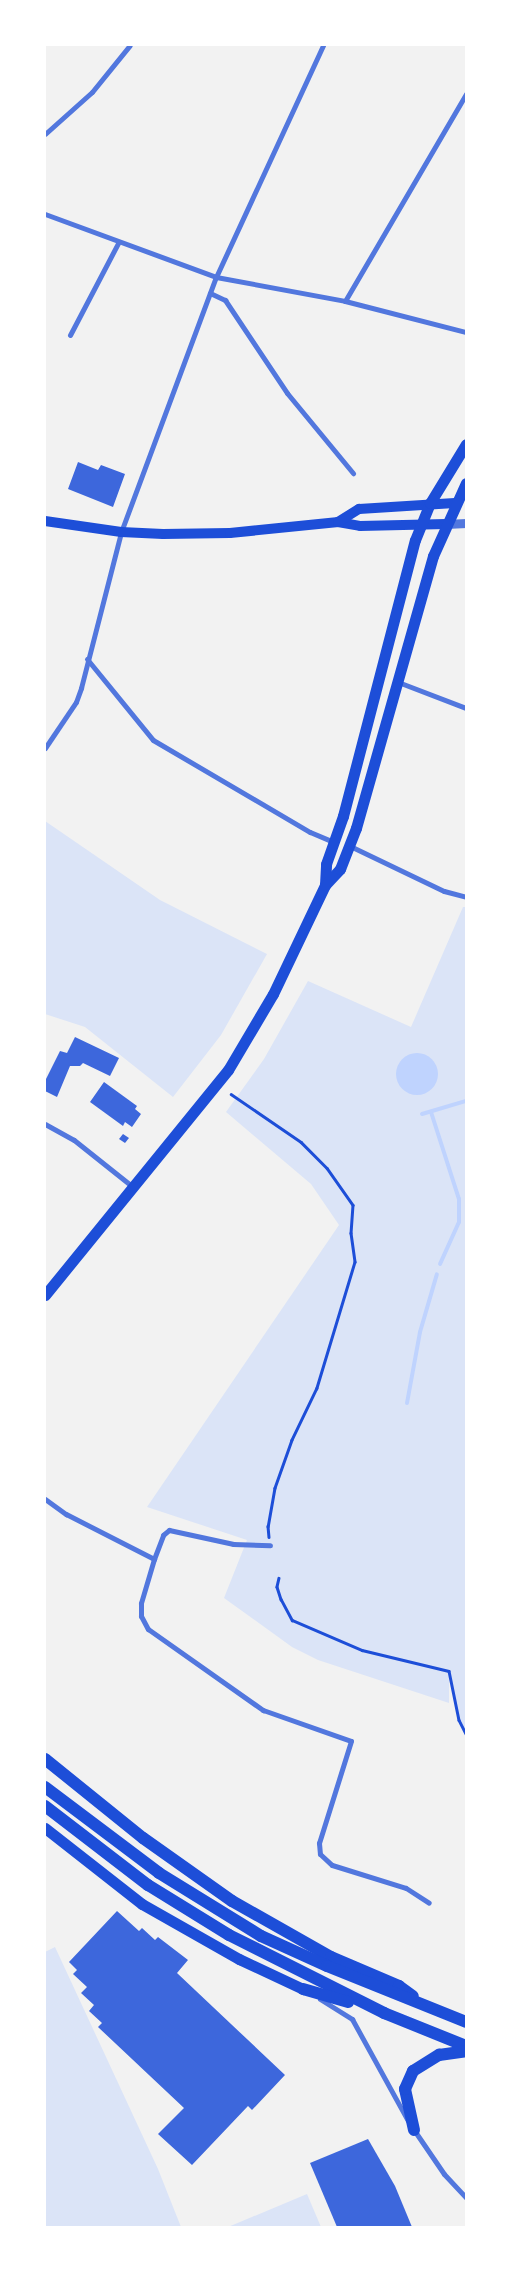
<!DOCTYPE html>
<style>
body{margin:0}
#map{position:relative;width:511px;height:2272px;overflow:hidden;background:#f2f2f2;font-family:"PT Sans Narrow",sans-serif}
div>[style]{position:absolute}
.green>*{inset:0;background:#dbe4f7}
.water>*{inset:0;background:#bfd3fe}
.round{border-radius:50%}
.stream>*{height:4px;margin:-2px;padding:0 2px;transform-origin:2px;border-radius:2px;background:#bfd3fe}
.building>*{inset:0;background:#3d67dc}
.path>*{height:2.5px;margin:-1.25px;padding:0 1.25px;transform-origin:1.25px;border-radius:1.25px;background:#1d4ed8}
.minor>*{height:5px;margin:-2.5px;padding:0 2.5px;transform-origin:2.5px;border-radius:2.5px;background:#5277de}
.tertiary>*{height:9px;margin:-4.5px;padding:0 4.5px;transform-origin:4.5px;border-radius:4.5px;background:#5277de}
.secondary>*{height:10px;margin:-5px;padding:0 5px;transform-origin:5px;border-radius:5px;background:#1d4ed8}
.primary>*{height:11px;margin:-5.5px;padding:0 5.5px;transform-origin:5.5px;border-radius:5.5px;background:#1d4ed8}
.trunk>*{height:12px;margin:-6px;padding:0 6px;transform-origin:6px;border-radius:6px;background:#1d4ed8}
span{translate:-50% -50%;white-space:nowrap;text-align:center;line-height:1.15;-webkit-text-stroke:4.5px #fff;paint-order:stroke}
.frame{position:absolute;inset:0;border:46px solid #fff;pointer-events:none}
</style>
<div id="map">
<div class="green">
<div style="clip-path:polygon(45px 821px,160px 900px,267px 954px,221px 1035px,173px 1097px,85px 1027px,45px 1014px)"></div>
<div style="clip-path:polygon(463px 907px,466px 907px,466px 1734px,459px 1720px,449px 1676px,449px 1703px,318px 1660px,292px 1647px,224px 1598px,247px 1540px,147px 1507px,339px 1225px,311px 1184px,226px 1112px,264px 1059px,308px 981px,411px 1027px)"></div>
<div style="clip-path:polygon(55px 1947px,158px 2169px,181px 2227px,45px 2227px,45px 1952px)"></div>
<div style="clip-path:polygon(307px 2194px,321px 2227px,228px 2227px)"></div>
</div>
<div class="water">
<div class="round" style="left:396px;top:1053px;width:42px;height:42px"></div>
</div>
<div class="stream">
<div style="left:431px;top:1112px;width:91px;rotate:72.2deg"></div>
<div style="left:459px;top:1199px;width:23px;rotate:90deg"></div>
<div style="left:459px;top:1222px;width:46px;rotate:114.3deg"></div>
<div style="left:422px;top:1114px;width:46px;rotate:-16.5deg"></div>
<div style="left:407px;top:1403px;width:72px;rotate:-79.6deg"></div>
<div style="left:420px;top:1332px;width:60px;rotate:-73.7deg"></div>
</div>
<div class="building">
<div style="clip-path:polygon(78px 462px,98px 470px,101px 465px,125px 474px,113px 507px,68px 489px)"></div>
<div style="clip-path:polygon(75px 1037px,119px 1058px,110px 1076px,83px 1063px,80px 1066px,70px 1066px,57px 1097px,45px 1091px,45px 1081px,60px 1051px,67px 1053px)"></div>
<div style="clip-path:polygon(104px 1082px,137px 1106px,135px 1109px,141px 1114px,132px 1127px,125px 1122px,123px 1126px,90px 1102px)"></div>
<div style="clip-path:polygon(123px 1134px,129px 1138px,125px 1143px,119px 1139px)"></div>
<div style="clip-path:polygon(117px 1911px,139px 1931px,142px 1928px,155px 1940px,158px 1937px,188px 1960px,177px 1973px,285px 2075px,252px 2110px,248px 2106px,192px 2165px,158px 2134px,184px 2108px,98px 2027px,102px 2023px,89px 2011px,94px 2005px,81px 1993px,87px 1987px,73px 1974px,77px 1970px,69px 1962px)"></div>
<div style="clip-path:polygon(368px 2139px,395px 2186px,412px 2227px,337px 2227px,310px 2163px)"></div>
</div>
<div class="path">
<div style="left:231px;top:1094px;width:85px;rotate:34.4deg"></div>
<div style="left:301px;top:1142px;width:37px;rotate:45deg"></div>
<div style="left:327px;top:1168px;width:45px;rotate:54.9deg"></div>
<div style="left:353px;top:1205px;width:28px;rotate:94deg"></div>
<div style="left:351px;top:1233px;width:29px;rotate:82deg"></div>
<div style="left:355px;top:1262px;width:132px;rotate:106.8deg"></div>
<div style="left:317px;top:1388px;width:58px;rotate:115.7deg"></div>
<div style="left:292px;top:1440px;width:51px;rotate:109.5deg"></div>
<div style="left:275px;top:1488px;width:39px;rotate:100deg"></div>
<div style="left:268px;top:1526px;width:11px;rotate:85deg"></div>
<div style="left:279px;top:1578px;width:9px;rotate:103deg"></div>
<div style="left:277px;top:1587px;width:13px;rotate:72deg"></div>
<div style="left:281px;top:1599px;width:24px;rotate:62deg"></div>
<div style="left:292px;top:1620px;width:76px;rotate:23.2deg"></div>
<div style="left:362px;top:1650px;width:89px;rotate:13.6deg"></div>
<div style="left:449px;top:1671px;width:50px;rotate:78.5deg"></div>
<div style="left:459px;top:1720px;width:16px;rotate:63deg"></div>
</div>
<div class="minor">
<div style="left:45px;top:134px;width:63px;rotate:-41.8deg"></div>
<div style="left:92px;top:92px;width:60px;rotate:-51deg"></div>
<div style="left:45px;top:214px;width:182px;rotate:20.2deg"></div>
<div style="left:216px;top:277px;width:131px;rotate:10.5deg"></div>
<div style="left:345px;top:301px;width:125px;rotate:14.4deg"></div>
<div style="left:210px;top:293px;width:17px;rotate:25deg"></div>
<div style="left:225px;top:300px;width:112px;rotate:56.3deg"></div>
<div style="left:287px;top:393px;width:104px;rotate:50.5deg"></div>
<div style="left:345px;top:301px;width:240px;rotate:-59.7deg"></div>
<div style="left:70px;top:335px;width:104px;rotate:-62.4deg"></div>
<div style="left:87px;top:659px;width:104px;rotate:50.8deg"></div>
<div style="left:153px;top:740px;width:182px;rotate:30.4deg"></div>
<div style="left:310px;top:832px;width:26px;rotate:23deg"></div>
<div style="left:398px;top:682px;width:73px;rotate:20.9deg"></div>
<div style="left:45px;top:748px;width:55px;rotate:-56deg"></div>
<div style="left:76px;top:702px;width:15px;rotate:-70deg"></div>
<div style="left:81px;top:688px;width:161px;rotate:-75.6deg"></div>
<div style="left:121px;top:532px;width:272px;rotate:-69.6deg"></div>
<div style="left:216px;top:277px;width:255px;rotate:-65.2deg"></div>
<div style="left:350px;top:846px;width:104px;rotate:25.6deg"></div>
<div style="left:444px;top:891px;width:23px;rotate:15deg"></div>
<div style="left:45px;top:1124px;width:33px;rotate:29deg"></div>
<div style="left:74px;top:1140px;width:75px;rotate:38.5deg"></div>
<div style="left:45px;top:1499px;width:26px;rotate:36deg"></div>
<div style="left:66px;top:1514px;width:99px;rotate:27.1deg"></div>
<div style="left:154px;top:1559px;width:46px;rotate:106.5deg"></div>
<div style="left:141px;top:1603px;width:13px;rotate:90deg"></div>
<div style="left:141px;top:1616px;width:15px;rotate:62deg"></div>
<div style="left:148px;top:1629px;width:141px;rotate:35.2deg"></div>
<div style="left:263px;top:1710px;width:93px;rotate:19.4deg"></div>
<div style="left:351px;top:1741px;width:107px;rotate:107.4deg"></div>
<div style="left:319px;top:1843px;width:11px;rotate:85deg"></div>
<div style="left:320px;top:1854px;width:16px;rotate:43deg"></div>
<div style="left:332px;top:1865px;width:77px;rotate:17.3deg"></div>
<div style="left:406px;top:1888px;width:27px;rotate:33deg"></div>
<div style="left:154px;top:1559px;width:26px;rotate:-69deg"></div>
<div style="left:163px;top:1535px;width:8px;rotate:-40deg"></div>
<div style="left:169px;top:1530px;width:66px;rotate:12.3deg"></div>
<div style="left:233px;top:1544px;width:37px;rotate:2deg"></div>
<div style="left:320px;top:1999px;width:38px;rotate:32deg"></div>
<div style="left:352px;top:2019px;width:116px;rotate:61.2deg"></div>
<div style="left:414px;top:2130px;width:53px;rotate:55.7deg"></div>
<div style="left:444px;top:2174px;width:33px;rotate:47deg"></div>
</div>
<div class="tertiary">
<div style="left:446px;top:524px;width:20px;rotate:-3deg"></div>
</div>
<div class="secondary">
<div style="left:45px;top:521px;width:77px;rotate:8.2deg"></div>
<div style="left:121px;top:532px;width:42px;rotate:2.7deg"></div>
<div style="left:163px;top:534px;width:67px;rotate:-0.9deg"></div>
<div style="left:230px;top:533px;width:109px;rotate:-5.8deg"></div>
<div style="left:338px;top:522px;width:22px;rotate:10deg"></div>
<div style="left:360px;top:526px;width:86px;rotate:-1.3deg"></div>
<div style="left:338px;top:522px;width:25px;rotate:-32deg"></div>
<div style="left:359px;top:509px;width:96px;rotate:-3.6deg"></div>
</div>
<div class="primary">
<div style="left:325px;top:885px;width:21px;rotate:-87deg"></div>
<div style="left:326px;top:864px;width:51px;rotate:-70.5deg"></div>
<div style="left:343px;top:816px;width:285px;rotate:-75.4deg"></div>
<div style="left:415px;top:540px;width:40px;rotate:-68deg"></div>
<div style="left:430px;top:503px;width:69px;rotate:-58.6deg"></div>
<div style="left:45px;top:1295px;width:290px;rotate:-50.9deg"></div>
<div style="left:228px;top:1070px;width:88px;rotate:-59.4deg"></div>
<div style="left:273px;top:994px;width:121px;rotate:-64.5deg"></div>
<div style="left:325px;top:885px;width:22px;rotate:-47deg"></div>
<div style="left:340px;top:869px;width:44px;rotate:-68.7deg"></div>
<div style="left:356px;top:828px;width:283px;rotate:-74.2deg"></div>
<div style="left:433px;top:556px;width:80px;rotate:-65.7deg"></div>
<div style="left:45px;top:1828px;width:123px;rotate:38.1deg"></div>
<div style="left:142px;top:1904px;width:112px;rotate:29.6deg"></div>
<div style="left:239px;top:1959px;width:71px;rotate:25.1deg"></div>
</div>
<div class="trunk">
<div style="left:45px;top:1759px;width:126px;rotate:38.9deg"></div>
<div style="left:143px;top:1838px;width:109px;rotate:35.3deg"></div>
<div style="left:232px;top:1901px;width:114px;rotate:29.5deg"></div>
<div style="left:331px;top:1957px;width:74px;rotate:23.1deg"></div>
<div style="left:399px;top:1986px;width:17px;rotate:36deg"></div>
<div style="left:45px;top:1787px;width:143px;rotate:37deg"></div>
<div style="left:159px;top:1873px;width:120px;rotate:31.7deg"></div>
<div style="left:261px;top:1936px;width:72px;rotate:24.4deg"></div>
<div style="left:327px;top:1966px;width:150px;rotate:21.9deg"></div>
<div style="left:45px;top:1806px;width:130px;rotate:37.5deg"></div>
<div style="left:148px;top:1885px;width:95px;rotate:31.7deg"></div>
<div style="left:229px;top:1935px;width:174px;rotate:26.7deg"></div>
<div style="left:384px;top:2013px;width:88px;rotate:21.9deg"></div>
<div style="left:303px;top:1989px;width:47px;rotate:16.1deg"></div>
<div style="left:414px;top:2130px;width:42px;rotate:-102.4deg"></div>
<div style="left:405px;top:2089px;width:20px;rotate:-66deg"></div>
<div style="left:413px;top:2071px;width:31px;rotate:-32deg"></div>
<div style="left:439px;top:2055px;width:27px;rotate:-8deg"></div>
</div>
<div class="frame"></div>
</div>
